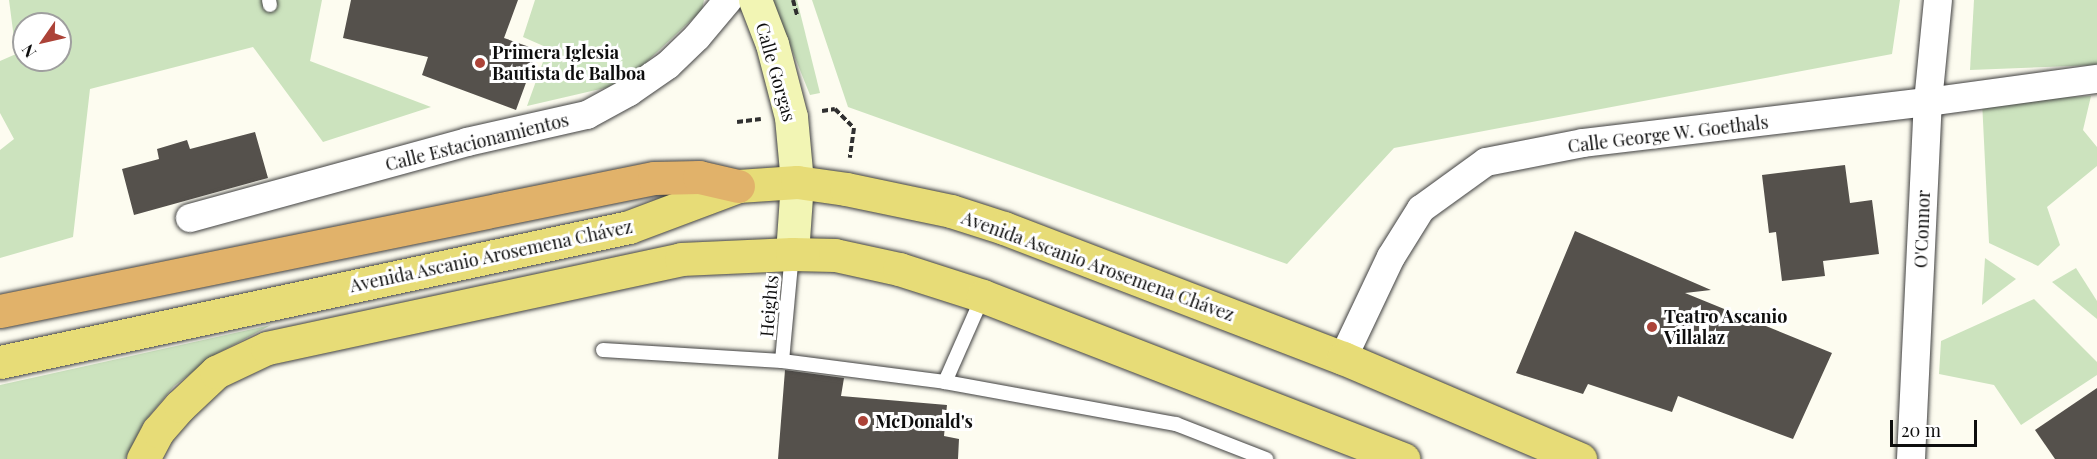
<!DOCTYPE html>
<meta charset="utf-8">
<style>
body{margin:0}
#map{position:relative;width:2097px;height:459px;overflow:hidden;background:#fdfcf0;font-family:"Playfair Display",serif}
div>[style]{position:absolute}
.green>*{inset:0;background:#cce3be}
.building>*{inset:0;background:#55514c}
.path>*{height:4px;margin-top:-2px;transform-origin:0;background:repeating-linear-gradient(90deg,#303030 0 6px,transparent 0 9px)}
.roads{filter:drop-shadow(0 0 2px #414141) drop-shadow(0 0 2px #414141)}
.lane>*{height:14px;margin:-7px;padding:0 7px;transform-origin:7px;border-radius:7px;background:#fff}
.street>*{height:28px;margin:-14px;padding:0 14px;transform-origin:14px;border-radius:14px;background:#fff}
.secondary>*{height:33px;margin:-16.5px;padding:0 16.5px;transform-origin:16.5px;border-radius:16.5px;background:#f2f5b4}
.primary>*{height:33px;margin:-16.5px;padding:0 16.5px;transform-origin:16.5px;border-radius:16.5px;background:#e7dc77}
.highway>*{height:33px;margin:-16.5px;padding:0 16.5px;transform-origin:16.5px;border-radius:16.5px;background:#e1b26a}
.dots>*{width:16px;height:16px;translate:-50% -50%;box-sizing:border-box;border:3px solid #fff;border-radius:50%}
span{translate:-50% -50%;white-space:nowrap;text-align:center;line-height:1.15;-webkit-text-stroke:6px #fff;paint-order:stroke}
.poi-label{font-size:18px;color:#0e0e0e;font-weight:700}
.left{translate:0 -50%;text-align:left}
.street-label{font-size:18px;color:#0e0e0e}
.north{position:absolute;left:12px;top:12px;width:60px;height:60px;box-sizing:border-box;background:#fff;border:2px solid #9f9f9f;border-radius:50%;rotate:236deg;font-size:16px;font-weight:700;line-height:24px;text-align:center;color:#0e0e0e}
.north::after{content:'';display:block;margin:auto;width:21px;height:27px;background:#ac4338;clip-path:polygon(50% 0,100% 100%,50% 72%,0 100%)}
.scale{position:absolute;left:1890px;top:420px;width:87px;height:27px;box-sizing:border-box;border:3px solid #0e0e0e;border-top:0;padding-left:8px;font-size:18px;line-height:21px;white-space:nowrap;color:#0e0e0e;-webkit-text-stroke:4px #fff;paint-order:stroke}
</style>
<div id="map">
<div class="green">
<div style="clip-path:polygon(evenodd,9px 0,322px 0,310px 61px,431px 107px,323px 142px,253px 47px,90px 89px,73px 237px,0 258px,0 150px,14px 139px,0 113px,0 61px,16px 54px,9px 0,24px 24px,60px 24px,60px 60px,24px 60px,24px 24px)"></div>
<div style="clip-path:polygon(535px 0,704px 0,702px 10px,640px 68px,609px 87px,527px 106px,548px 48px,523px 37px)"></div>
<div style="clip-path:polygon(772px 0,797px 0,820px 93px,810px 95px)"></div>
<div style="clip-path:polygon(812px 0,1900px 0,1892px 54px,1394px 148px,1287px 264px,848px 107px)"></div>
<div style="clip-path:polygon(1974px 0,2097px 0,2097px 65px,1970px 70px)"></div>
<div style="clip-path:polygon(2091px 96px,2083px 130px,2097px 147px,2097px 166px,2047px 207px,2060px 245px,2038px 266px,1989px 243px,1982px 101px)"></div>
<div style="clip-path:polygon(1985px 258px,2016px 279px,1982px 305px)"></div>
<div style="clip-path:polygon(2076px 268px,2097px 301px,2097px 319px,2052px 282px)"></div>
<div style="clip-path:polygon(2034px 299px,2097px 362px,2097px 375px,2021px 425px,1994px 385px,1939px 374px,1941px 341px)"></div>
<div style="clip-path:polygon(271px 325px,218px 353px,174px 386px,144px 422px,125px 459px,0 459px,0 385px)"></div>
</div>
<div class="building">
<div style="clip-path:polygon(351px 0,518px 0,504px 38px,538px 50px,516px 110px,422px 75px,428px 57px,343px 38px)"></div>
<div style="clip-path:polygon(255px 132px,268px 178px,134px 215px,122px 169px,159px 159px,157px 149px,187px 140px,190px 149px)"></div>
<div style="clip-path:polygon(1845px 165px,1850px 203px,1872px 200px,1879px 254px,1823px 261px,1825px 276px,1782px 281px,1776px 232px,1769px 233px,1762px 175px)"></div>
<div style="clip-path:polygon(1575px 231px,1711px 290px,1685px 293px,1832px 353px,1793px 439px,1678px 396px,1672px 412px,1588px 384px,1583px 394px,1516px 373px)"></div>
<div style="clip-path:polygon(785px 370px,844px 378px,841px 396px,947px 405px,944px 436px,959px 439px,958px 459px,778px 459px)"></div>
<div style="clip-path:polygon(2097px 388px,2097px 459px,2055px 459px,2035px 430px)"></div>
</div>
<div class="path">
<div style="left:793px;top:0;width:16px;rotate:75deg"></div>
<div style="left:822px;top:111px;width:13px;rotate:-9deg"></div>
<div style="left:835px;top:109px;width:27px;rotate:45deg"></div>
<div style="left:854px;top:128px;width:30px;rotate:98deg"></div>
<div style="left:737px;top:122px;width:24px;rotate:-7deg"></div>
</div>
<div class="roads">
<div class="lane">
<div style="left:269px;top:0;width:5px;rotate:79deg"></div>
<div style="left:603px;top:350px;width:179px;rotate:3.5deg"></div>
<div style="left:782px;top:361px;width:164px;rotate:7.3deg"></div>
<div style="left:945px;top:382px;width:235px;rotate:10.3deg"></div>
<div style="left:1176px;top:424px;width:97px;rotate:21.3deg"></div>
<div style="left:782px;top:361px;width:107px;rotate:-84.7deg"></div>
<div style="left:945px;top:382px;width:94px;rotate:-66.2deg"></div>
</div>
<div class="street">
<div style="left:190px;top:218px;width:287px;rotate:-15.3deg"></div>
<div style="left:467px;top:142px;width:123px;rotate:-12.7deg"></div>
<div style="left:587px;top:115px;width:48px;rotate:-28.7deg"></div>
<div style="left:629px;top:92px;width:47px;rotate:-34.7deg"></div>
<div style="left:668px;top:65px;width:40px;rotate:-44deg"></div>
<div style="left:697px;top:37px;width:48px;rotate:-50deg"></div>
<div style="left:1343px;top:358px;width:112px;rotate:-64.6deg"></div>
<div style="left:1391px;top:257px;width:57px;rotate:-58deg"></div>
<div style="left:1421px;top:209px;width:80px;rotate:-35.9deg"></div>
<div style="left:1486px;top:162px;width:99px;rotate:-11.1deg"></div>
<div style="left:1583px;top:143px;width:347px;rotate:-6.8deg"></div>
<div style="left:1928px;top:102px;width:171px;rotate:-7.8deg"></div>
<div style="left:1911px;top:459px;width:357px;rotate:-87.3deg"></div>
<div style="left:1928px;top:102px;width:102px;rotate:-84.4deg"></div>
</div>
<div class="secondary">
<div style="left:755px;top:0;width:47px;rotate:68.9deg"></div>
<div style="left:772px;top:44px;width:75px;rotate:75.4deg"></div>
<div style="left:791px;top:117px;width:65px;rotate:84.7deg"></div>
<div style="left:797px;top:182px;width:72px;rotate:94deg"></div>
</div>
<div class="primary">
<div style="left:0;top:362px;width:643px;rotate:-12.11deg"></div>
<div style="left:629px;top:227px;width:116px;rotate:-20.6deg"></div>
<div style="left:738px;top:186px;width:59px;rotate:-3.9deg"></div>
<div style="left:797px;top:182px;width:49px;rotate:8.1deg"></div>
<div style="left:846px;top:189px;width:107px;rotate:11.8deg"></div>
<div style="left:951px;top:211px;width:56px;rotate:17.8deg"></div>
<div style="left:1004px;top:228px;width:363px;rotate:21deg"></div>
<div style="left:1343px;top:358px;width:258px;rotate:23.1deg"></div>
<div style="left:143px;top:459px;width:32px;rotate:-62deg"></div>
<div style="left:158px;top:431px;width:33px;rotate:-49deg"></div>
<div style="left:180px;top:406px;width:50px;rotate:-43.4deg"></div>
<div style="left:216px;top:372px;width:56px;rotate:-25.2deg"></div>
<div style="left:267px;top:348px;width:423px;rotate:-12.1deg"></div>
<div style="left:681px;top:259px;width:111px;rotate:-2.6deg"></div>
<div style="left:792px;top:254px;width:43px;rotate:1.3deg"></div>
<div style="left:835px;top:255px;width:66px;rotate:12.3deg"></div>
<div style="left:899px;top:269px;width:88px;rotate:17.8deg"></div>
<div style="left:983px;top:296px;width:451px;rotate:21.2deg"></div>
</div>
<div class="highway">
<div style="left:0;top:311px;width:667px;rotate:-11.5deg"></div>
<div style="left:654px;top:178px;width:45px;rotate:-1.3deg"></div>
<div style="left:699px;top:177px;width:40px;rotate:13deg"></div>
</div>
</div>
<div class="dots">
<div style="left:480px;top:63px;background:#ac4338"></div>
<div style="left:1652px;top:327px;background:#ac4338"></div>
<div style="left:863px;top:421px;background:#ac4338"></div>
</div>
<div class="poi-label">
<span class="left" style="left:492px;top:63px">Primera Iglesia<br>Bautista de Balboa</span>
<span class="left" style="left:1664px;top:327px">Teatro Ascanio<br>Villalaz</span>
<span class="left" style="left:875px;top:421px">McDonald's</span>
</div>
<div class="street-label">
<span style="left:776px;top:72px;rotate:74deg">Calle Gorgas</span>
<span style="left:1668px;top:134px;rotate:-7deg">Calle George W. Goethals</span>
<span style="left:477px;top:142px;rotate:-14deg">Calle Estacionamientos</span>
<span style="left:1922px;top:229px;rotate:-88deg">O'Connor</span>
<span style="left:491px;top:256px;rotate:-12deg">Avenida Ascanio Arosemena Chávez</span>
<span style="left:1098px;top:266px;rotate:20deg">Avenida Ascanio Arosemena Chávez</span>
<span style="left:769px;top:306px;rotate:-85deg">Heights</span>
</div>
<div class="north">N</div>
<div class="scale">20 m</div>
</div>
